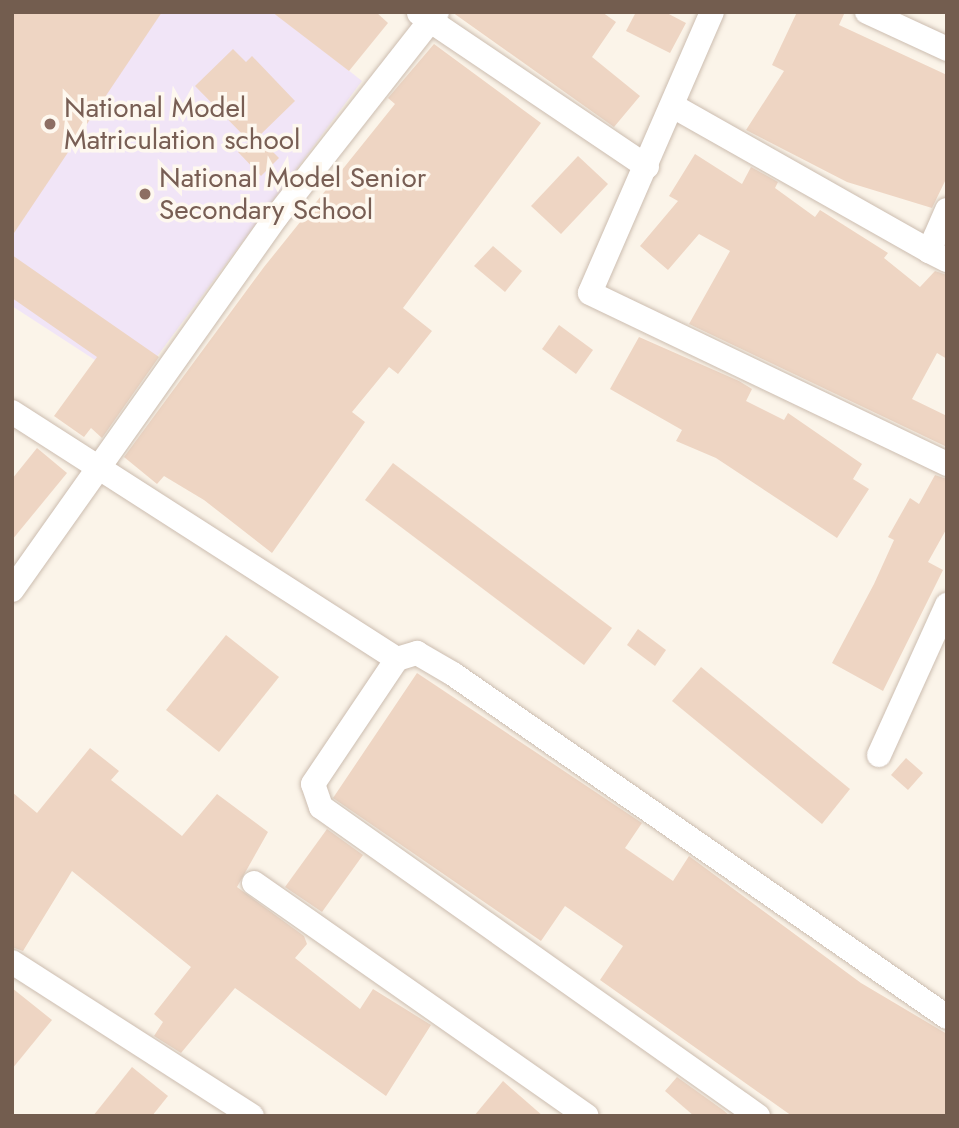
<!DOCTYPE html>
<style>
body{margin:0}
#map{position:relative;width:959px;height:1128px;overflow:hidden;background:#fbf4e9;font-family:Jost,sans-serif}
div>[style]{position:absolute}
.education>*{inset:0;background:#f1e5f7}
.building>*{inset:0;background:#eed5c3}
.roads{filter:drop-shadow(0 0 2px #ccbdb0) drop-shadow(0 0 2px #ccbdb0)}
.minor>*{height:24px;margin:-12px;padding:0 12px;transform-origin:12px;border-radius:12px;background:#fff}
.dots>*{width:19px;height:19px;translate:-50% -50%;box-sizing:border-box;border:4px solid #fef8ef;border-radius:50%}
span{translate:-50% -50%;white-space:nowrap;text-align:center;line-height:1.15;-webkit-text-stroke:7px #fef8ef;paint-order:stroke}
.education-label{font-size:28px;color:#785e54}
.left{translate:0 -50%;text-align:left}
.frame{position:absolute;inset:0;border:14px solid #735d4f;pointer-events:none}
</style>
<div id="map">
<div class="education">
<div style="clip-path:polygon(12px 12px,275px 12px,362px 81px,135px 386px,12px 306px)"></div>
</div>
<div class="building">
<div style="clip-path:polygon(12px 12px,162px 12px,12px 236px)"></div>
<div style="clip-path:polygon(272px 12px,376px 12px,388px 23px,349px 71px)"></div>
<div style="clip-path:polygon(452px 12px,602px 12px,616px 22px,592px 57px,640px 96px,614px 127px)"></div>
<div style="clip-path:polygon(636px 12px,665px 12px,686px 23px,670px 53px,626px 31px)"></div>
<div style="clip-path:polygon(797px 12px,845px 12px,839px 25px,947px 75px,947px 177px,932px 208px,847px 182px,746px 130px,784px 71px,772px 65px)"></div>
<div style="clip-path:polygon(434px 44px,541px 123px,403px 308px,432px 331px,398px 374px,389px 367px,352px 412px,365px 422px,272px 553px,204px 500px,164px 476px,157px 484px,124px 457px,264px 267px,395px 104px,388px 98px)"></div>
<div style="clip-path:polygon(233px 49px,246px 62px,252px 56px,295px 101px,258px 137px,279px 158px,261px 176px,238px 152px,249px 141px,195px 86px)"></div>
<div style="clip-path:polygon(695px 154px,742px 184px,751px 167px,778px 182px,775px 188px,815px 217px,820px 210px,888px 253px,884px 258px,920px 287px,935px 271px,947px 275px,947px 359px,937px 353px,912px 399px,947px 416px,947px 447px,689px 324px,730px 251px,699px 234px,668px 270px,640px 246px,678px 201px,669px 196px)"></div>
<div style="clip-path:polygon(578px 156px,608px 184px,561px 234px,531px 206px)"></div>
<div style="clip-path:polygon(493px 246px,522px 271px,505px 292px,474px 266px)"></div>
<div style="clip-path:polygon(12px 255px,159px 357px,102px 438px,91px 428px,84px 437px,54px 416px,97px 357px,12px 298px)"></div>
<div style="clip-path:polygon(559px 325px,593px 350px,576px 374px,542px 349px)"></div>
<div style="clip-path:polygon(639px 337px,739px 381px,752px 389px,746px 401px,784px 420px,788px 413px,862px 464px,853px 479px,869px 489px,837px 538px,716px 458px,676px 441px,682px 430px,610px 389px)"></div>
<div style="clip-path:polygon(37px 448px,67px 473px,12px 540px,12px 479px)"></div>
<div style="clip-path:polygon(393px 463px,612px 628px,584px 665px,365px 500px)"></div>
<div style="clip-path:polygon(935px 475px,947px 479px,947px 528px,928px 562px,943px 570px,883px 691px,832px 663px,874px 584px,894px 540px,888px 537px,910px 498px,919px 504px)"></div>
<div style="clip-path:polygon(638px 629px,666px 650px,655px 666px,627px 645px)"></div>
<div style="clip-path:polygon(226px 635px,279px 677px,219px 752px,166px 710px)"></div>
<div style="clip-path:polygon(701px 667px,850px 789px,822px 824px,672px 701px)"></div>
<div style="clip-path:polygon(417px 673px,642px 823px,625px 848px,673px 881px,689px 856px,861px 983px,947px 1034px,947px 1116px,792px 1116px,600px 980px,623px 946px,565px 906px,541px 941px,333px 798px)"></div>
<div style="clip-path:polygon(90px 748px,119px 771px,111px 780px,182px 836px,217px 794px,268px 832px,237px 887px,304px 936px,307px 944px,295px 958px,360px 1009px,373px 989px,431px 1025px,386px 1096px,235px 988px,181px 1053px,154px 1036px,163px 1022px,154px 1014px,191px 967px,72px 871px,23px 951px,12px 947px,12px 792px,37px 813px)"></div>
<div style="clip-path:polygon(906px 758px,923px 773px,908px 790px,891px 775px)"></div>
<div style="clip-path:polygon(327px 829px,363px 855px,322px 912px,285px 887px)"></div>
<div style="clip-path:polygon(12px 988px,52px 1020px,12px 1069px)"></div>
<div style="clip-path:polygon(132px 1067px,168px 1096px,152px 1116px,93px 1116px)"></div>
<div style="clip-path:polygon(677px 1077px,723px 1110px,730px 1116px,694px 1116px,665px 1091px)"></div>
<div style="clip-path:polygon(503px 1081px,543px 1116px,474px 1116px)"></div>
</div>
<div class="roads">
<div class="minor">
<div style="left:712px;top:12px;width:306px;rotate:113.5deg"></div>
<div style="left:590px;top:293px;width:396px;rotate:25.6deg"></div>
<div style="left:867px;top:12px;width:88px;rotate:24.8deg"></div>
<div style="left:419px;top:13px;width:275px;rotate:34deg"></div>
<div style="left:673px;top:106px;width:294px;rotate:29.5deg"></div>
<div style="left:947px;top:210px;width:45px;rotate:113.7deg"></div>
<div style="left:929px;top:251px;width:20px;rotate:27deg"></div>
<div style="left:12px;top:412px;width:457px;rotate:32.7deg"></div>
<div style="left:12px;top:590px;width:458px;rotate:-54.7deg"></div>
<div style="left:277px;top:216px;width:259px;rotate:-51.9deg"></div>
<div style="left:879px;top:755px;width:165px;rotate:-65.6deg"></div>
<div style="left:254px;top:883px;width:406px;rotate:35deg"></div>
<div style="left:12px;top:962px;width:285px;rotate:32.7deg"></div>
<div style="left:758px;top:1116px;width:535px;rotate:-144.74deg"></div>
<div style="left:321px;top:807px;width:24px;rotate:-109deg"></div>
<div style="left:313px;top:784px;width:151px;rotate:-56.1deg"></div>
<div style="left:397px;top:659px;width:21px;rotate:-17deg"></div>
<div style="left:417px;top:653px;width:42px;rotate:30.3deg"></div>
<div style="left:453px;top:674px;width:601px;rotate:34.77deg"></div>
</div>
</div>
<div class="dots">
<div style="left:50px;top:124px;background:#8d6e63"></div>
<div style="left:145px;top:194px;background:#8d6e63"></div>
</div>
<div class="education-label">
<span class="left" style="left:64px;top:124px">National Model<br>Matriculation school</span>
<span class="left" style="left:159px;top:194px">National Model Senior<br>Secondary School</span>
</div>
<div class="frame"></div>
</div>
